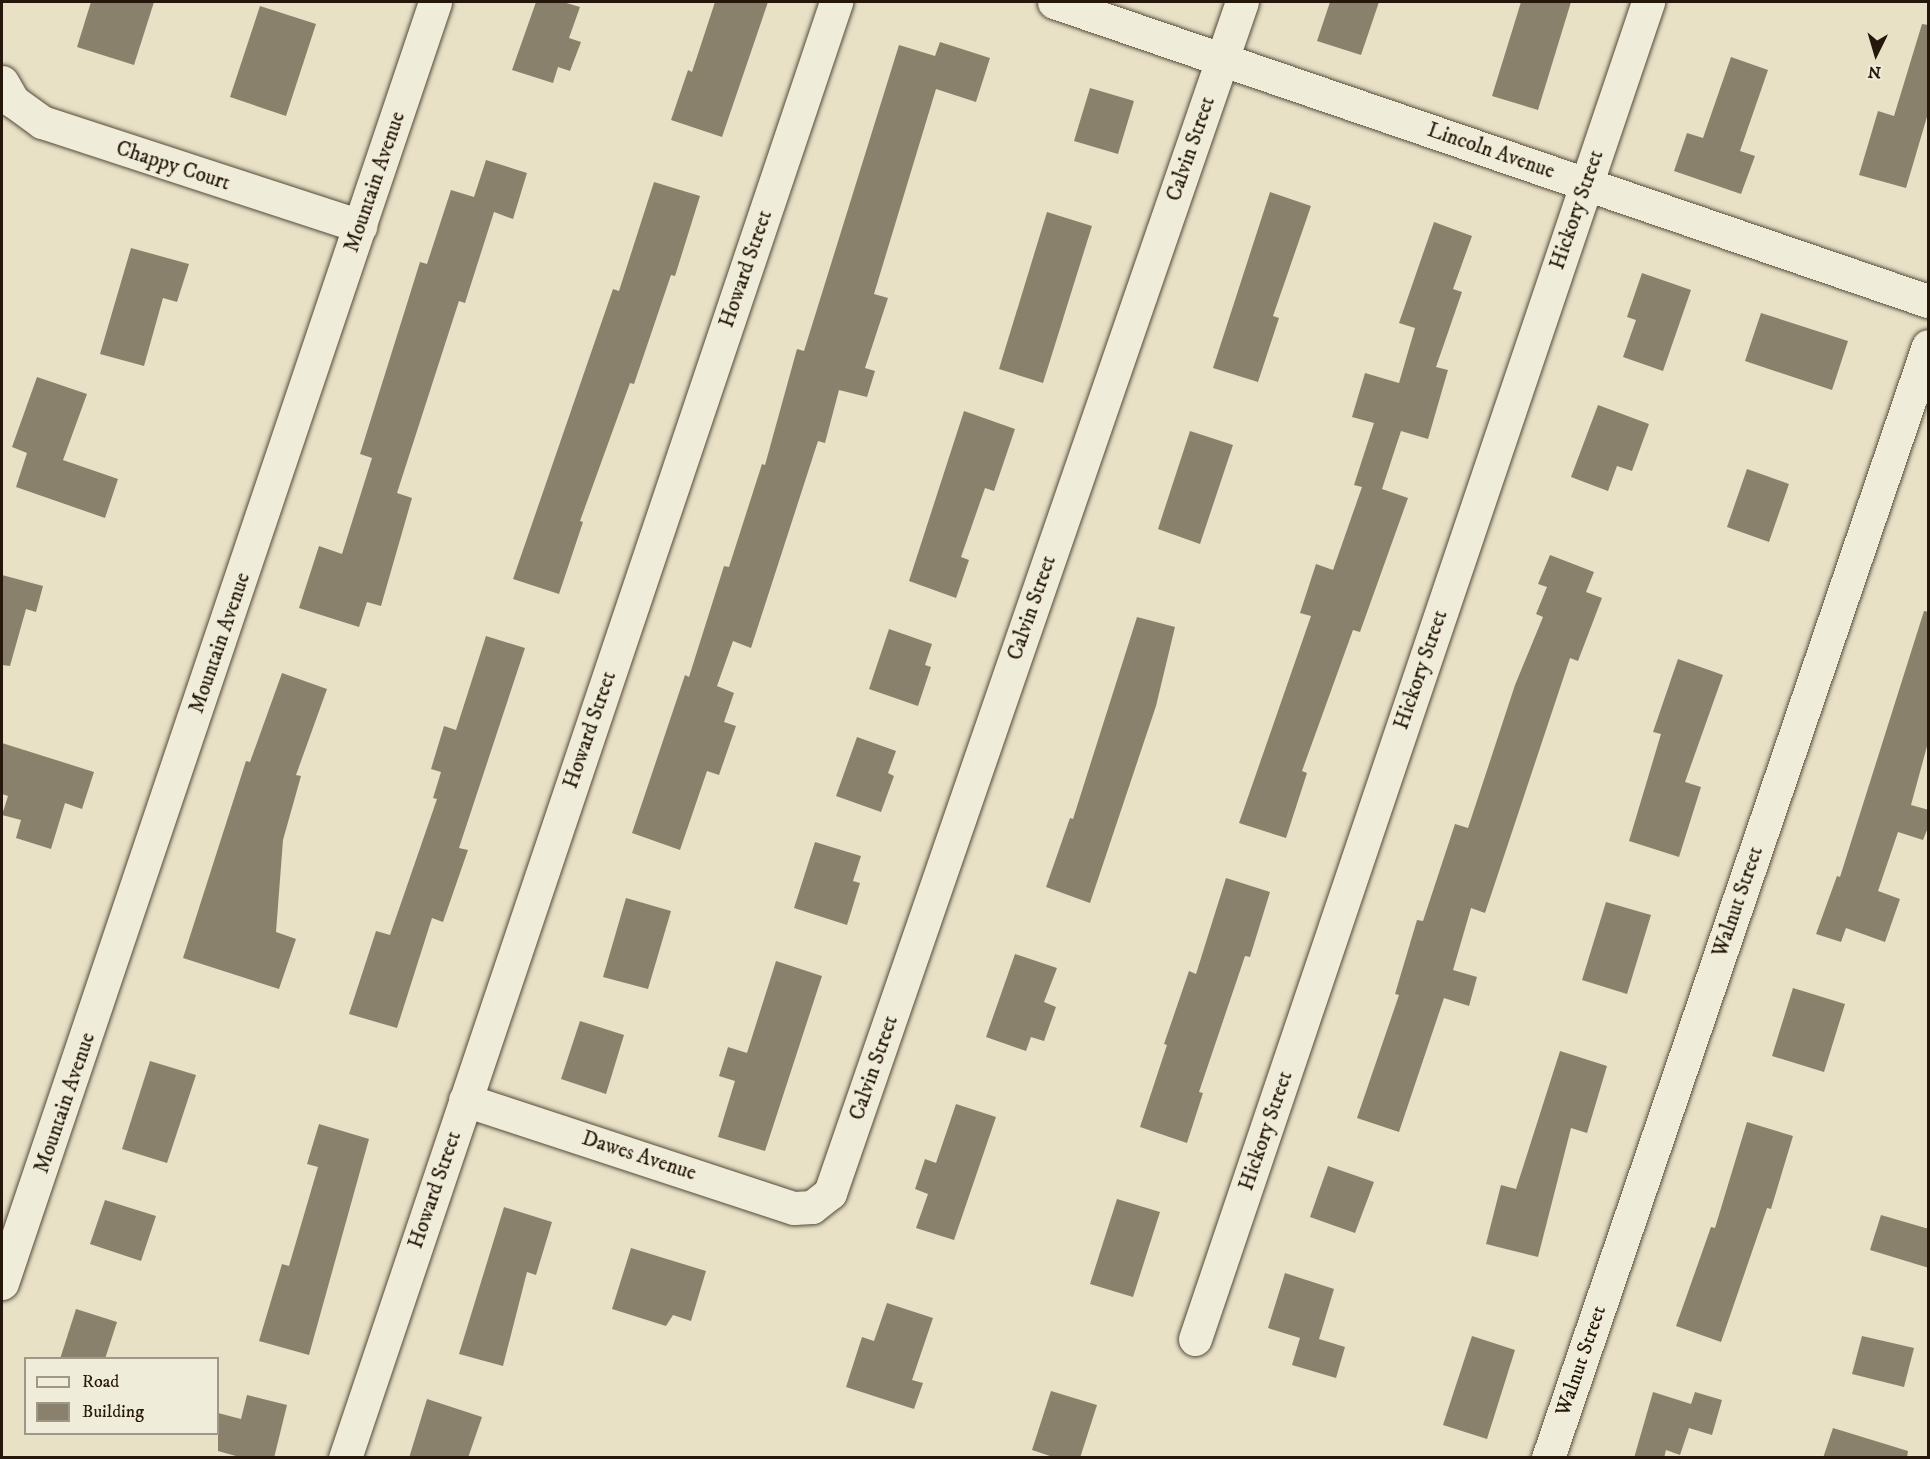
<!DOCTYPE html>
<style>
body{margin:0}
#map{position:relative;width:1930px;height:1459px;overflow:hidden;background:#e8e1c6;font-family:"IM FELL DW Pica",serif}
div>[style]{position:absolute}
.building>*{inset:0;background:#8a816c}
.roads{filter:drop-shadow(0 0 2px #564a3a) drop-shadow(0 0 2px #564a3a)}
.minor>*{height:33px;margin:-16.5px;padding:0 16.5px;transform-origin:16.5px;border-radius:16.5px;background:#f0ecda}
span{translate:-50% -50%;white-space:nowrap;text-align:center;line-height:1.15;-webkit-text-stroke:6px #f0ecda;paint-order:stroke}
.street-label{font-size:21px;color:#25180b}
.frame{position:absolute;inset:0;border:3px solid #25180b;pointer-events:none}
.legend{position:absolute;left:24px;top:1357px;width:195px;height:78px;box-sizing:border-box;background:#f0ecda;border:2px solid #9f9787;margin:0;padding:8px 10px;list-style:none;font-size:18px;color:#25180b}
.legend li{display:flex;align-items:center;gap:12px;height:30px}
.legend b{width:30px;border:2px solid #9f9787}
.north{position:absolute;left:1846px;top:24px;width:60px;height:60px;-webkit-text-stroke:4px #f0ecda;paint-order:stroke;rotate:185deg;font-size:16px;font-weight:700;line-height:24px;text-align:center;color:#25180b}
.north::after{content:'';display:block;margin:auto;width:21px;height:27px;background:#25180b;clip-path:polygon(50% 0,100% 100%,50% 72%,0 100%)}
</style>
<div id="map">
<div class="building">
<div style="clip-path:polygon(91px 2px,154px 2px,134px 65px,77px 47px)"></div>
<div style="clip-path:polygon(536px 2px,563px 2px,580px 7px,569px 38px,581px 42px,570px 71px,558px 67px,553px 83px,512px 70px)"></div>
<div style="clip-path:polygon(715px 2px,768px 2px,722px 137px,671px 120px,688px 70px,692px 72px)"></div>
<div style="clip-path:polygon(1330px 2px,1379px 2px,1361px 55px,1317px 41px)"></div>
<div style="clip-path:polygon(1521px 2px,1571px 2px,1538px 110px,1492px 96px)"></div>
<div style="clip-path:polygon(260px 6px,316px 24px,286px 116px,230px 97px)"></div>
<div style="clip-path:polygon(1922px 24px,1929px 25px,1929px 110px,1906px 188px,1859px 175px,1878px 111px,1894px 116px)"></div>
<div style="clip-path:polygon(940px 42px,990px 58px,976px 102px,936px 89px,874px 294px,888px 298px,865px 368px,875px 371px,867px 397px,839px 390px,825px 443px,818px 441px,751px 648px,733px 641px,717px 686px,734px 693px,724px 722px,736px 726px,719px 775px,707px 771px,680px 850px,632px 833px,685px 675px,689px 677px,724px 566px,729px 567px,762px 464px,765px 465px,797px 349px,804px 351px,899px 45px,935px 56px)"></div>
<div style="clip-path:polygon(1731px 57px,1768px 70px,1740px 151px,1755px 156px,1741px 194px,1674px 171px,1687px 133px,1703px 138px)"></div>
<div style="clip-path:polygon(1090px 88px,1134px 101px,1118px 154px,1074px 141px)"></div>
<div style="clip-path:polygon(486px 160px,527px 173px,513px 219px,494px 212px,465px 303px,459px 301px,447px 338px,397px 493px,412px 498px,381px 606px,367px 602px,359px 627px,299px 608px,319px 546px,342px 554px,372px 458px,360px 454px,420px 262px,427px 264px,451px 190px,474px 197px)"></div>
<div style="clip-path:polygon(654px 182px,700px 196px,675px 276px,671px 275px,634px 384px,630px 383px,580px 521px,583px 522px,559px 594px,513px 579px,613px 289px,619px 291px)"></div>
<div style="clip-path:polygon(1270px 192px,1311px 206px,1273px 316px,1279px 318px,1258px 382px,1213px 368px)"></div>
<div style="clip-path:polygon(1047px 212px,1092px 226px,1043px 383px,999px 369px)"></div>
<div style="clip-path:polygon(1434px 222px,1472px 236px,1453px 289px,1462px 292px,1436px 367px,1448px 370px,1428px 439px,1401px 431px,1382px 489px,1408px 498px,1360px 632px,1353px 630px,1302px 771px,1307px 773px,1286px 838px,1239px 823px,1311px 616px,1300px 613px,1316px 564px,1333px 570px,1362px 487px,1354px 485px,1374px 423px,1352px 417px,1365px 373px,1399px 383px,1415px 328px,1399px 323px)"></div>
<div style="clip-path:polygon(131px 248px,189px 264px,177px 302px,163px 298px,144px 366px,100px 354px)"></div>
<div style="clip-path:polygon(1642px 273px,1691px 290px,1663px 371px,1623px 357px,1636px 320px,1627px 317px)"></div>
<div style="clip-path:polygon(1761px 313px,1848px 341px,1832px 390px,1745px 361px)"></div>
<div style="clip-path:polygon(37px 377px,87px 394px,63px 460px,118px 479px,105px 518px,16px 487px,27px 453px,12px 447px)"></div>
<div style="clip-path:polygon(1598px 405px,1649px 424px,1632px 471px,1617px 466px,1608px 491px,1571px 477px)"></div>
<div style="clip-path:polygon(964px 411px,1015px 429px,994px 491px,985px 488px,961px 557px,969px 560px,956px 598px,909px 581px)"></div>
<div style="clip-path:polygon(1190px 431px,1233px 445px,1200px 544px,1158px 529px)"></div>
<div style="clip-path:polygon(1747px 469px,1789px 484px,1769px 542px,1727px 527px)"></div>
<div style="clip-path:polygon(1550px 555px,1594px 572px,1586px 592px,1602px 598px,1578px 661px,1570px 658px,1485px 913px,1471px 908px,1453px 970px,1477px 977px,1469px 1006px,1444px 998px,1399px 1132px,1357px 1118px,1399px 995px,1395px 994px,1417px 920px,1423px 921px,1455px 824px,1468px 828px,1515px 685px,1543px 617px,1536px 614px,1547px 587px,1538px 584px)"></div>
<div style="clip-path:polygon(2px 575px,43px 586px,36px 612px,26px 609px,10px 666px,2px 665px)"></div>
<div style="clip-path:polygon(1924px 611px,1929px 612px,1929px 739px,1911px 805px,1929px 810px,1929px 825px,1923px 840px,1898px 832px,1878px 891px,1900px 899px,1885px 942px,1846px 928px,1841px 942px,1816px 934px,1837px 876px,1840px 877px)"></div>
<div style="clip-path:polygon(1137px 617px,1175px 627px,1156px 706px,1090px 903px,1046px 887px,1070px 818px,1073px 819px)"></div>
<div style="clip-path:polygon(889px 629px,932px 644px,925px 665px,931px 667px,918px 706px,869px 689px)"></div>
<div style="clip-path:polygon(486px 636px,525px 648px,459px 848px,468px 850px,443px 922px,432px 918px,397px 1028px,349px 1014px,376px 931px,390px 935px,437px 799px,433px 798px,441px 772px,431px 769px,444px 726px,456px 730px)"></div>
<div style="clip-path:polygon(1678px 659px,1723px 675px,1685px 782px,1701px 787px,1679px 857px,1629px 841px,1661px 734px,1653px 732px)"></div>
<div style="clip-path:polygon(282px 673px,327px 689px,296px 775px,301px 776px,283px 840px,276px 932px,296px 939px,279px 989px,183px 958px,246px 761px,250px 762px)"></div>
<div style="clip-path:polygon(857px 737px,896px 751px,888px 773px,894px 776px,881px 812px,836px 796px)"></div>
<div style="clip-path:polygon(2px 743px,94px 772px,82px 809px,65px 803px,51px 849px,16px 838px,21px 820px,2px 815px,8px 796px,2px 794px)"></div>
<div style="clip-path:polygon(815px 842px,861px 856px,853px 881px,860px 883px,847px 925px,794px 908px)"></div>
<div style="clip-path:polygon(1226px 878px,1270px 892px,1250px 957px,1245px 956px,1199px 1092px,1203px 1093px,1187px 1143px,1140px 1127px,1167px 1045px,1164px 1044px,1189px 971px,1196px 974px)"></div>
<div style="clip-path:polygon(626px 898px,671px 911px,648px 989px,603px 977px)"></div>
<div style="clip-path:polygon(1606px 902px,1651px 915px,1627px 994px,1582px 980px)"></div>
<div style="clip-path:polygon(1015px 954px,1057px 968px,1044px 1002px,1056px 1007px,1044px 1041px,1031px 1037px,1026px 1051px,986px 1037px)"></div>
<div style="clip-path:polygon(776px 961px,822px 976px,765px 1151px,718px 1137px,735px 1081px,719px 1076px,728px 1047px,747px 1053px)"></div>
<div style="clip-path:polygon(1793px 988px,1845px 1004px,1824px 1072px,1772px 1056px)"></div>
<div style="clip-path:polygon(580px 1021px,624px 1035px,606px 1094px,561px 1079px)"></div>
<div style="clip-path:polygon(1560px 1051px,1607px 1066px,1587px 1133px,1571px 1128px,1538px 1257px,1486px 1244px,1501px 1185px,1516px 1189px)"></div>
<div style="clip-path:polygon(150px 1061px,196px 1075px,167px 1163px,122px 1149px)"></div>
<div style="clip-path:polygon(956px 1104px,996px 1117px,954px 1240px,916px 1228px,928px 1194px,915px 1189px,925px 1159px,936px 1163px)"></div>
<div style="clip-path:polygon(1747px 1122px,1793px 1136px,1771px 1209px,1767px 1208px,1721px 1342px,1676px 1326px,1711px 1227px,1715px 1228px)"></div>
<div style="clip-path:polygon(319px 1124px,369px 1139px,309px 1355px,259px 1341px,282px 1264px,289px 1266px,318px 1167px,307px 1164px)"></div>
<div style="clip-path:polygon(1328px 1166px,1374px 1182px,1355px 1233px,1310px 1217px)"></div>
<div style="clip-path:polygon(1117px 1199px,1160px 1212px,1133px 1297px,1090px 1284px)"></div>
<div style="clip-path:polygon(105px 1200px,156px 1216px,141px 1261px,90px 1244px)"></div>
<div style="clip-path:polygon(504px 1207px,552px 1222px,536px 1275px,527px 1272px,503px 1366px,459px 1354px)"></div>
<div style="clip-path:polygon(1881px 1215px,1929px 1229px,1929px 1268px,1870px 1250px)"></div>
<div style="clip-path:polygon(631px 1248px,706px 1271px,691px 1321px,673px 1315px,666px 1326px,612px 1309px)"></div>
<div style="clip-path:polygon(1285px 1273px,1334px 1289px,1319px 1339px,1345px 1347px,1336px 1378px,1292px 1365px,1300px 1338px,1268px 1328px)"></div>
<div style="clip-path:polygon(887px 1303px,933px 1318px,912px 1380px,923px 1383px,914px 1409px,846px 1387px,862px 1337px,874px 1341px)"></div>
<div style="clip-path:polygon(76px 1309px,117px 1322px,105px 1359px,60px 1359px)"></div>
<div style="clip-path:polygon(1472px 1336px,1515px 1350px,1487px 1439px,1443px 1425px)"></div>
<div style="clip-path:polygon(1862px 1336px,1914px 1348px,1904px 1387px,1852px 1374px)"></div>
<div style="clip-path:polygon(1051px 1391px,1097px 1405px,1080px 1458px,1056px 1458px,1032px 1450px)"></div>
<div style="clip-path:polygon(1653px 1392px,1691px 1404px,1695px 1392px,1722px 1400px,1712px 1435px,1689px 1428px,1680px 1455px,1666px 1450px,1664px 1458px,1634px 1458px)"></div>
<div style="clip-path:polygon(247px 1395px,287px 1405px,274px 1458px,243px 1458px,218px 1451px,218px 1413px,241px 1419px)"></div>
<div style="clip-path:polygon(427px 1399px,482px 1417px,468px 1458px,409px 1458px)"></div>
<div style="clip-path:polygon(1833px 1428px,1908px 1451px,1907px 1458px,1823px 1458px)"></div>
</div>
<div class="roads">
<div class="minor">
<div style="left:1054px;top:2px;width:924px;rotate:18.89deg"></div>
<div style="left:2px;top:82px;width:22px;rotate:60deg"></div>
<div style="left:13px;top:101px;width:36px;rotate:36deg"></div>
<div style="left:42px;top:122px;width:335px;rotate:18.1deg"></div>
<div style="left:465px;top:1100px;width:346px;rotate:18.2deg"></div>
<div style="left:794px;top:1208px;width:18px;rotate:-3deg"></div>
<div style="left:812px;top:1207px;width:23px;rotate:-38deg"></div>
<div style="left:830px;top:1193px;width:1260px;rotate:-70.92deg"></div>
<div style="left:2px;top:1283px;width:1352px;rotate:-71.32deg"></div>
<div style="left:1195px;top:1339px;width:1412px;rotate:-71.28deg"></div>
<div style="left:345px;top:1458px;width:1537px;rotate:-71.36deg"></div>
<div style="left:1548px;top:1458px;width:1175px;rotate:-71.13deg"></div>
</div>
</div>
<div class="street-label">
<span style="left:1191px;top:149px;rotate:-71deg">Calvin Street</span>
<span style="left:1491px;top:151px;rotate:19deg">Lincoln Avenue</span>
<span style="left:173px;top:166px;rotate:18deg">Chappy Court</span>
<span style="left:375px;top:182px;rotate:-71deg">Mountain Avenue</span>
<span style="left:1577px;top:210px;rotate:-71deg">Hickory Street</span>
<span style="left:746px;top:269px;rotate:-71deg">Howard Street</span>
<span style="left:1032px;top:608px;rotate:-71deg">Calvin Street</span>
<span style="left:220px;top:643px;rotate:-71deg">Mountain Avenue</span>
<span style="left:1421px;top:670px;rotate:-71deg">Hickory Street</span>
<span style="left:590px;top:730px;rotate:-71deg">Howard Street</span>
<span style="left:1738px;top:902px;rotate:-71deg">Walnut Street</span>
<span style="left:874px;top:1068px;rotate:-71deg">Calvin Street</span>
<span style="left:65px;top:1103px;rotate:-71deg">Mountain Avenue</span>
<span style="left:1266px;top:1131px;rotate:-71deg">Hickory Street</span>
<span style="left:639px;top:1156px;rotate:18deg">Dawes Avenue</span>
<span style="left:435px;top:1190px;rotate:-71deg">Howard Street</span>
<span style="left:1581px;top:1361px;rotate:-71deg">Walnut Street</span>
</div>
<div class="frame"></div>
<ul class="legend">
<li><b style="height:8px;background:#f0ecda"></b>Road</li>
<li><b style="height:16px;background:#8a816c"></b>Building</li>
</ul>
<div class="north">N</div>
</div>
